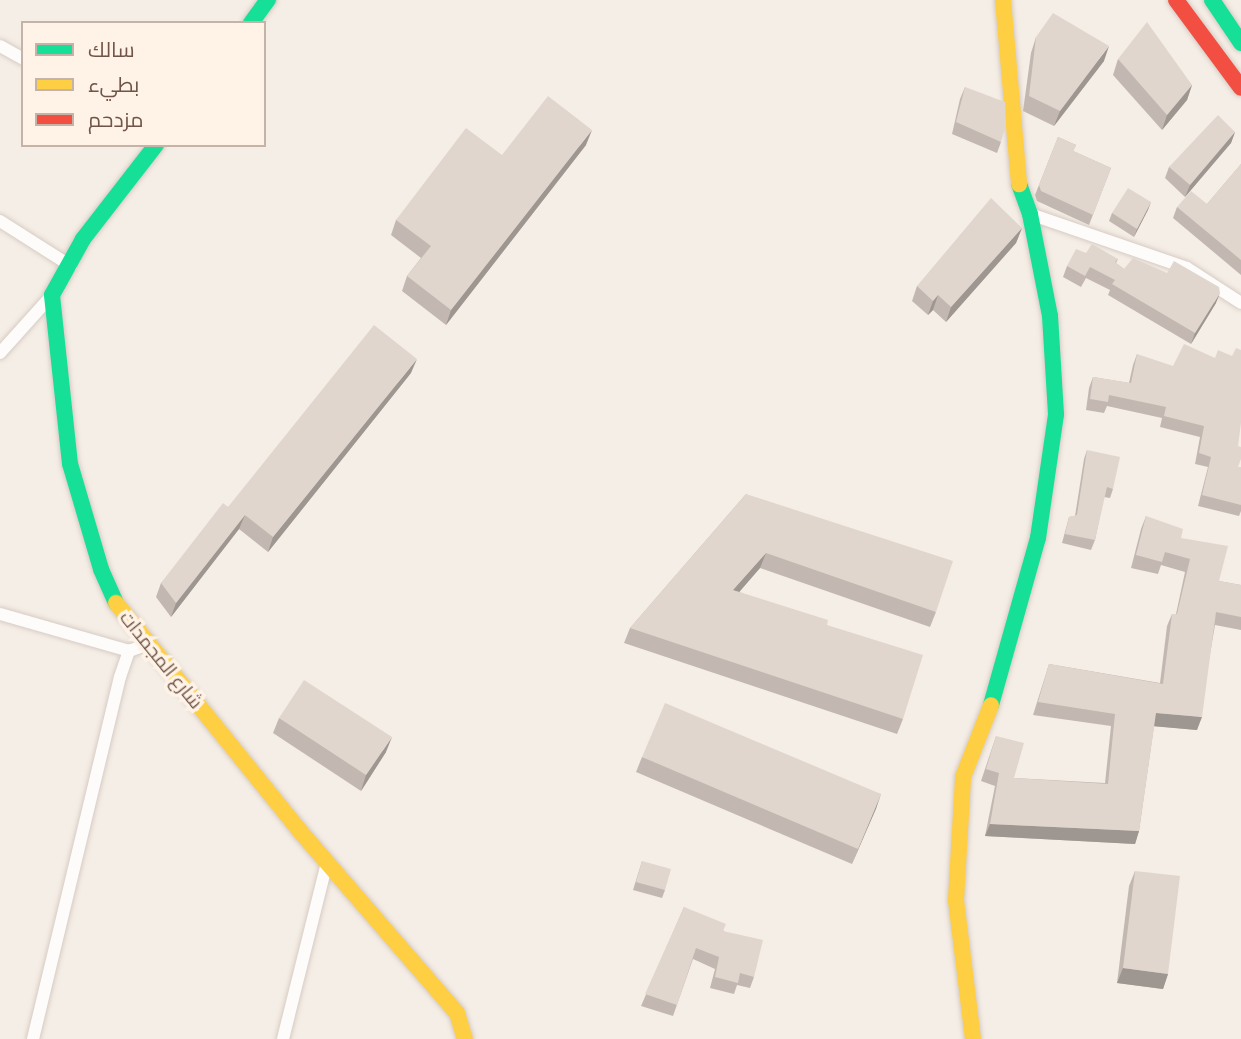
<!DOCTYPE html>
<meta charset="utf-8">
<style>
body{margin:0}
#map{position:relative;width:1241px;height:1039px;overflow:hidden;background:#f5eee6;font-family:"Archivo Narrow",Cairo,sans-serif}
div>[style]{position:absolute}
.roads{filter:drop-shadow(0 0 2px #d6cbc4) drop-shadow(0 0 2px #d6cbc4)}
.street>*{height:12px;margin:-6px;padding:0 6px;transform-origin:6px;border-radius:6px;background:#fefcfb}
.fast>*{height:16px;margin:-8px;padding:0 8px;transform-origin:8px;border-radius:8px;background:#16e098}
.slow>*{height:16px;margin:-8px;padding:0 8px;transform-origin:8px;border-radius:8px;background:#ffcf43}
.jam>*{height:16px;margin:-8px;padding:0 8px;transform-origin:8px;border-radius:8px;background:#f24e42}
.wall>*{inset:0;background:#c2b8b1}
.shaded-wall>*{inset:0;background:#9e9690}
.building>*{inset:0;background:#e1d6ce}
span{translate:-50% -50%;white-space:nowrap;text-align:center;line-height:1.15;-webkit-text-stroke:7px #fef3e6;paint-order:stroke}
.street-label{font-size:19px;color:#705449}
.legend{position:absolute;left:21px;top:21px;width:245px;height:126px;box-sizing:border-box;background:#fef3e6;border:2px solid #c5b3a7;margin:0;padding:9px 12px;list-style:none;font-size:21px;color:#705449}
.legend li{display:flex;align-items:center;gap:14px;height:35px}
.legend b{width:35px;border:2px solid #c5b3a7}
</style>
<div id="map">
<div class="roads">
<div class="street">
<div style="left:0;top:46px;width:26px;rotate:29deg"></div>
<div style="left:1030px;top:214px;width:166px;rotate:19deg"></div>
<div style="left:1187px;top:268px;width:64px;rotate:32.9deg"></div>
<div style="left:0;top:221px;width:84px;rotate:32.4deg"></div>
<div style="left:0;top:353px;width:78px;rotate:-48.1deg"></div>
<div style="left:0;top:614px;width:134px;rotate:16deg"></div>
<div style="left:33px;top:1039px;width:372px;rotate:-76.5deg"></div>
<div style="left:120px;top:677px;width:28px;rotate:-71deg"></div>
<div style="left:129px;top:651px;width:20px;rotate:-20deg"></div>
<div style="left:283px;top:1039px;width:182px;rotate:-76deg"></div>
</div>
<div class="fast">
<div style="left:1212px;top:0;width:52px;rotate:56deg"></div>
<div style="left:251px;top:23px;width:29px;rotate:-54deg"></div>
<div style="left:116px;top:603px;width:37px;rotate:-114deg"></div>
<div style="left:101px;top:569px;width:109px;rotate:-106.4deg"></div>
<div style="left:70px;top:464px;width:170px;rotate:-96.1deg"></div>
<div style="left:52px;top:295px;width:64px;rotate:-61deg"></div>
<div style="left:83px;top:239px;width:119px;rotate:-52.2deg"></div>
<div style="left:991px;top:705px;width:173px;rotate:-74.3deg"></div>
<div style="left:1038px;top:538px;width:125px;rotate:-81.7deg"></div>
<div style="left:1056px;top:414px;width:98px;rotate:-93.5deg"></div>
<div style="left:1050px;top:316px;width:104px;rotate:-101.1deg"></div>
<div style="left:1030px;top:214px;width:32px;rotate:-110deg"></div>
</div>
<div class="slow">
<div style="left:1003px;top:0;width:185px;rotate:85deg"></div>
<div style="left:116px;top:603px;width:292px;rotate:51.1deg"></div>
<div style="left:299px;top:830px;width:242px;rotate:49.2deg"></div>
<div style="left:457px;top:1013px;width:27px;rotate:73deg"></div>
<div style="left:973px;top:1039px;width:140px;rotate:-97deg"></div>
<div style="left:956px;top:900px;width:123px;rotate:-86.7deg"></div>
<div style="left:963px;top:777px;width:77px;rotate:-68.7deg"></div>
</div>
<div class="jam">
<div style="left:1176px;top:0;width:109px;rotate:53.5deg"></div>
</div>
</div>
<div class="wall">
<div style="clip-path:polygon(1036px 37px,1104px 61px,1054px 126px,1023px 111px,1031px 53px)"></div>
<div style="clip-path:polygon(1118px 59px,1192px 85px,1187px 100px,1162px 130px,1113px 75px)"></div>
<div style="clip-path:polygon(965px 87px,1001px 142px,997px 153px,952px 134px,960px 99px)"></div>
<div style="clip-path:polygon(1235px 132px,1231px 143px,1185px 197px,1165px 178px,1169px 167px)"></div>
<div style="clip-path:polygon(1058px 137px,1076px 145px,1073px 151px,1111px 168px,1089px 225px,1037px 201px,1035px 195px)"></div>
<div style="clip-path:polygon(586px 145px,446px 325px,402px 291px,407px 276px,421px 258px,391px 235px,396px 220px,502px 155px)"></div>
<div style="clip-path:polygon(1241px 164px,1241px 275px,1173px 218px,1177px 207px,1207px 204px)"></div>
<div style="clip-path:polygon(1151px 202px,1134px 237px,1109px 221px,1112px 213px)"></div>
<div style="clip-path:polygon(1022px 228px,1016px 243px,946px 322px,933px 310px,928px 315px,912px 301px,917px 286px)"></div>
<div style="clip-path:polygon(1086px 253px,1118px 259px,1116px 263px,1124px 269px,1216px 303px,1191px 344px,1108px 295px,1110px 290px,1086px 278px,1081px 287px,1063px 277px,1067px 266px)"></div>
<div style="clip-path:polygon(1137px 354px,1238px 446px,1238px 467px,1241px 467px,1241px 511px,1239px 516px,1198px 506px,1208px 467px,1195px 464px,1200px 437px,1160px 427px,1162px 418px,1107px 406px,1104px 413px,1086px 410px,1089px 388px,1093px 377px,1129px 383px,1133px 365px)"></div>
<div style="clip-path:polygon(411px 373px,268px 552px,239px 529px,171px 617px,156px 597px,161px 583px,228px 507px)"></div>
<div style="clip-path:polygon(1087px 450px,1113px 489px,1110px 498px,1104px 497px,1095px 540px,1091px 550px,1062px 543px,1069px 517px,1075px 516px,1084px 459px)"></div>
<div style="clip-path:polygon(746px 494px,936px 612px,930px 627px,760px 568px,739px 592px,827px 625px,903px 719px,897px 734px,624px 643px,630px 628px)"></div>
<div style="clip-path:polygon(1146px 516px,1181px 538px,1219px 581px,1241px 585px,1241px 630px,1215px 625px,1197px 730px,1154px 726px,1139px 831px,1135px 844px,985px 836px,995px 786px,981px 781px,996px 736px,1014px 778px,1105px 783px,1111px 726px,1033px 715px,1049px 664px,1160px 683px,1167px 626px,1172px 614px,1176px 614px,1185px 572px,1161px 565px,1158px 574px,1131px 568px,1141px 529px)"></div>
<div style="clip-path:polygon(279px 718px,386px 752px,361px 791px,273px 733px)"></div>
<div style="clip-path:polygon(642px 757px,881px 794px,852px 864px,636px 772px)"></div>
<div style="clip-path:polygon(642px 861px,665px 890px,662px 898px,633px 890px)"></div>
<div style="clip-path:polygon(1135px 871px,1168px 974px,1163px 989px,1117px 983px,1129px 886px)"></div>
<div style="clip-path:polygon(684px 907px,724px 931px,754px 977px,750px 988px,737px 985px,734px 994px,710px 988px,715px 969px,693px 959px,673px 1016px,641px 1006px)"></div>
</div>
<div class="shaded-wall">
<div style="clip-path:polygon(1109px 46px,1104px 61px,1054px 126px,1060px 111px)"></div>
<div style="clip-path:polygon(1192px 85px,1187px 100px,1162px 130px,1167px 115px)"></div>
<div style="clip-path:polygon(592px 130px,586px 145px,446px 325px,451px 310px)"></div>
<div style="clip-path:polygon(1235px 132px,1231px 143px,1185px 197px,1190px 185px)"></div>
<div style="clip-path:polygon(1151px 202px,1148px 210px,1134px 237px,1137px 229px)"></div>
<div style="clip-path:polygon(1022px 228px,1016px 243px,946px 322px,951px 307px)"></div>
<div style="clip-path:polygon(1220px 293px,1216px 303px,1191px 344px,1195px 333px)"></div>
<div style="clip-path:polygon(938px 295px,933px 310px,928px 315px,933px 301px)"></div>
<div style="clip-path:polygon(417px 359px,411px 373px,268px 552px,273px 537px)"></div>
<div style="clip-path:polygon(245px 515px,239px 529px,171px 617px,176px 603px)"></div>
<div style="clip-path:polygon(766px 553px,760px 568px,728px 605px,733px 590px)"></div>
<div style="clip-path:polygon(1156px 713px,1202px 717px,1197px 730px,1151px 726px)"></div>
<div style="clip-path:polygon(392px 737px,386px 752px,361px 791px,366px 775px)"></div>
<div style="clip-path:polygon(881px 794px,876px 809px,852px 864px,858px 849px)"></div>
<div style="clip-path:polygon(990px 824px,1139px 831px,1135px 844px,985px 836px)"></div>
<div style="clip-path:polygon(1123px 968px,1168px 974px,1163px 989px,1117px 983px)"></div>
</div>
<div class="building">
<div style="clip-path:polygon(1053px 13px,1109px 46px,1060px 111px,1029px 96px,1036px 37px)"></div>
<div style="clip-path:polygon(1147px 22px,1192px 85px,1167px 115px,1118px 59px)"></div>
<div style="clip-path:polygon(965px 87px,1005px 102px,1006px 125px,1001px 142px,956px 122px)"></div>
<div style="clip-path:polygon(548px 96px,592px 130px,451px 310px,407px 276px,431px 246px,396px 220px,466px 128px,502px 155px)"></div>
<div style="clip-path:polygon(1218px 115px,1235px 132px,1190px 185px,1169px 167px)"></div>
<div style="clip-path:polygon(1058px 137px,1076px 145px,1073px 151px,1111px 168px,1093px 215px,1041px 191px,1039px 185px)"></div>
<div style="clip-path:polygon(1241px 164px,1241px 260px,1177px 207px,1191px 191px,1207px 204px)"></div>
<div style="clip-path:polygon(1128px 188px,1151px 202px,1137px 229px,1112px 213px)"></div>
<div style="clip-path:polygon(991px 198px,1022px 228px,951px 307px,938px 295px,933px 301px,917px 286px)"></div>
<div style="clip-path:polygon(1092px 244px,1118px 259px,1115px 262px,1124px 269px,1133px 258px,1167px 273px,1174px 261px,1219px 287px,1220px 293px,1195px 333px,1112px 284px,1115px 280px,1090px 267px,1085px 276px,1067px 266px,1076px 249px,1086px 253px)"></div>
<div style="clip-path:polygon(374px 325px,417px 359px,273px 537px,245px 515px,176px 603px,161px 583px,223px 503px,228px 507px)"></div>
<div style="clip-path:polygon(1184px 344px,1215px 358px,1218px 350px,1232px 356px,1236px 348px,1241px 350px,1241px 423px,1238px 446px,1241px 447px,1241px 459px,1238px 467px,1241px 467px,1241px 505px,1202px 495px,1211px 457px,1199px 453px,1204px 426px,1164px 416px,1166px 407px,1109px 395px,1108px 402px,1090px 399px,1093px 377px,1131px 383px,1137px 354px,1173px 366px)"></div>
<div style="clip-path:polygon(1087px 450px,1120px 457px,1113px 489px,1107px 487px,1095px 540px,1065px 534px,1069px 517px,1077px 515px)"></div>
<div style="clip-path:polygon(746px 494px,953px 561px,936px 612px,766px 553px,733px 590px,828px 620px,827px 625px,923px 655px,903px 719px,630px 628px)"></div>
<div style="clip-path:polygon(1146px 516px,1183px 529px,1181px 538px,1228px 546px,1219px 581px,1241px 585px,1241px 617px,1216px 612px,1202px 717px,1156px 713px,1139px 831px,990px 824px,999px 773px,986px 769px,996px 736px,1024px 743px,1014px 778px,1108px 784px,1115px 714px,1038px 702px,1049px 664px,1163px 684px,1172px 614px,1177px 614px,1190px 559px,1165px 552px,1162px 562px,1136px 555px)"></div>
<div style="clip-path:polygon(304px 680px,392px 737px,366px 775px,279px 718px)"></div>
<div style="clip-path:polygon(665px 703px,881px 794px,858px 849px,642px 757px)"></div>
<div style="clip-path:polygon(642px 861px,671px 869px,665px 890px,636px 882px)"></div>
<div style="clip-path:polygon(1135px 871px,1180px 876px,1168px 974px,1123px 968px)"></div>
<div style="clip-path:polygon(684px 907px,726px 924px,723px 931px,763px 940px,754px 977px,740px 973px,738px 983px,715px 977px,719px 957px,696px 948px,677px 1005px,645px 994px)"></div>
</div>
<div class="street-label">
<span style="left:161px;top:660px;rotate:51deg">شارع المجمدات</span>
</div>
<ul class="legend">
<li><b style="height:9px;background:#16e098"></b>سالك</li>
<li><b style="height:9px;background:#ffcf43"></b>بطيء</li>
<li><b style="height:9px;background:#f24e42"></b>مزدحم</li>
</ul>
</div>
